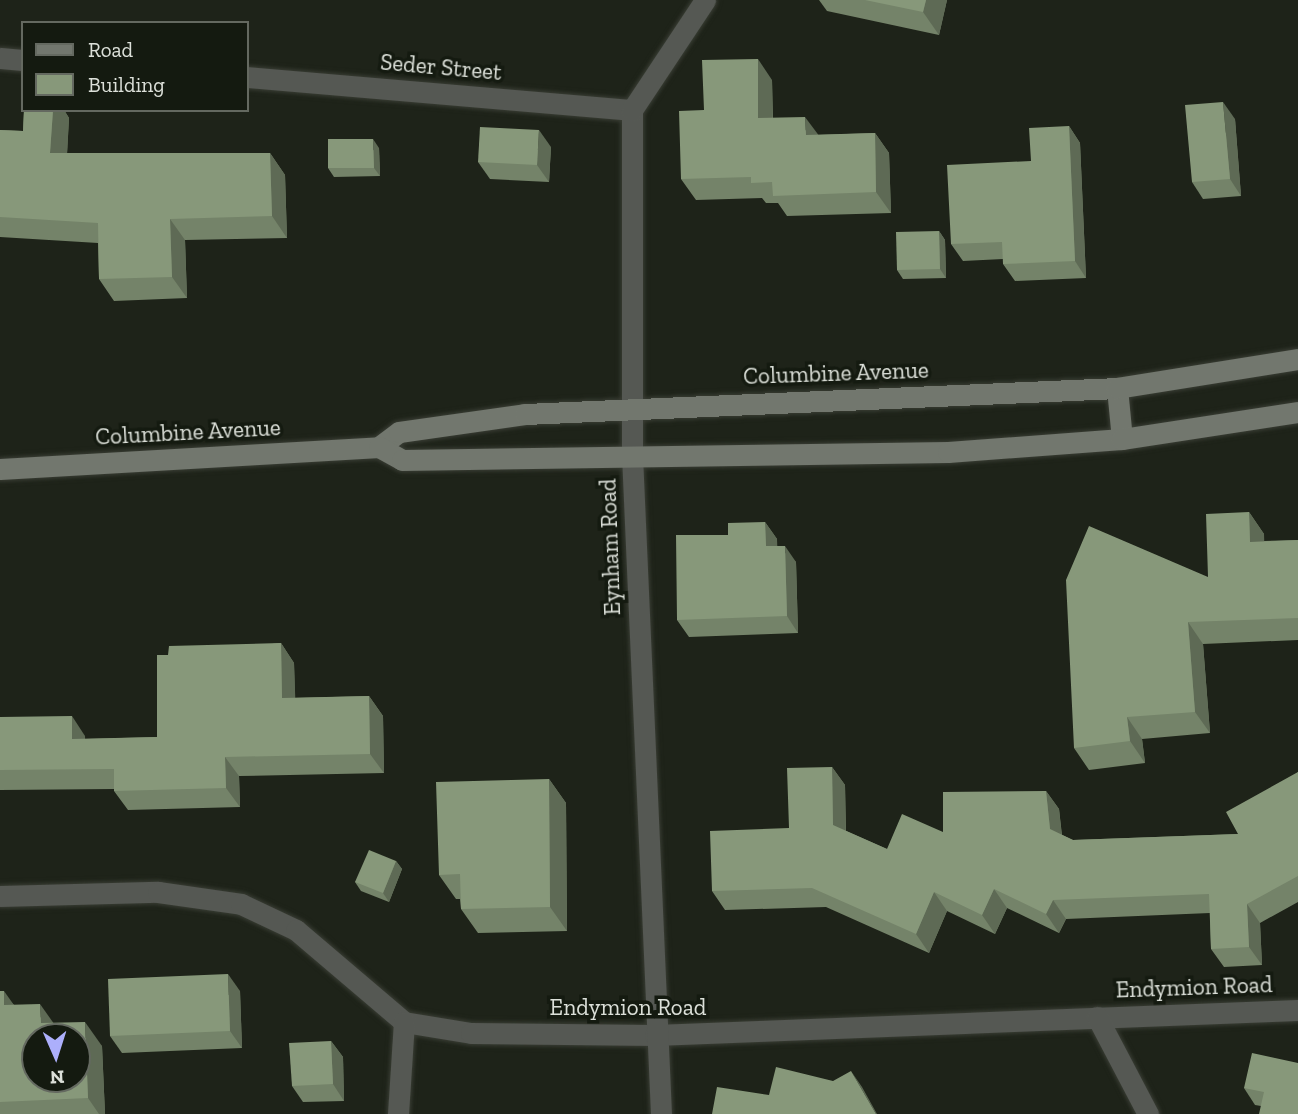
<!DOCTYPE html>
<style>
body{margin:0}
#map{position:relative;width:1298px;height:1114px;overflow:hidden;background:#1e2319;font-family:"Zilla Slab",serif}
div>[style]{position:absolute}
.roads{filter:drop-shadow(0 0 2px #393d34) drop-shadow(0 0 2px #393d34)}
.street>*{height:21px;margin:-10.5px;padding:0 10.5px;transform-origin:10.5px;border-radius:10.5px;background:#555853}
.secondary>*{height:21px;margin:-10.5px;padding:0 10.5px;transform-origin:10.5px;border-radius:10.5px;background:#72776e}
.wall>*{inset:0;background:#748369}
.shaded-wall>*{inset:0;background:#5e6a55}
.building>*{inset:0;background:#87987a}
span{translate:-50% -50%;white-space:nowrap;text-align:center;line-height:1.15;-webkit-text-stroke:7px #141a10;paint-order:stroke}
.street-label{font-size:23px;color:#dce0d9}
.legend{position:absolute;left:21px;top:21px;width:228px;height:91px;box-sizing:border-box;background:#141a10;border:2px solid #646960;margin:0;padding:9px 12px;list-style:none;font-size:21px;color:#dce0d9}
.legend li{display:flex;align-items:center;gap:14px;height:35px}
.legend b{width:35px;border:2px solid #646960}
.north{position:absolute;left:21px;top:1023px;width:70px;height:70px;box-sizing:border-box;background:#141a10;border:2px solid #646960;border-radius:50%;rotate:177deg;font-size:19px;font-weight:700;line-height:28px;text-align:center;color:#dce0d9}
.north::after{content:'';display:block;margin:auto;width:24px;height:32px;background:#acaffb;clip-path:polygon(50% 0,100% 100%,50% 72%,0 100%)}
</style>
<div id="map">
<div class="roads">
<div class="street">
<div style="left:0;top:58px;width:23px;rotate:5deg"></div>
<div style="left:247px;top:77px;width:386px;rotate:4.9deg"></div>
<div style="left:0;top:896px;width:158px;rotate:-1.5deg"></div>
<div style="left:158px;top:892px;width:84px;rotate:8.2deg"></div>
<div style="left:241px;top:904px;width:61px;rotate:25.3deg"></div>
<div style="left:296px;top:930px;width:142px;rotate:40.4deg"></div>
<div style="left:404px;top:1022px;width:68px;rotate:9.3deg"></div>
<div style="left:471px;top:1033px;width:184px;rotate:0.6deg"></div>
<div style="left:655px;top:1035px;width:643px;rotate:-2.23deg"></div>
<div style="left:1097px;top:1017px;width:110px;rotate:62.3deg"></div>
<div style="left:398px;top:1114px;width:92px;rotate:-86.3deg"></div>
<div style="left:661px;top:1114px;width:659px;rotate:-92.52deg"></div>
<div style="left:632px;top:456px;width:346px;rotate:-90deg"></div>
<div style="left:632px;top:110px;width:132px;rotate:-56.4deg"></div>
</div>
<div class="secondary">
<div style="left:1117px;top:388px;width:51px;rotate:84.4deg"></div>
<div style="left:379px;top:447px;width:25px;rotate:-37deg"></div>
<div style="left:399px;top:432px;width:127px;rotate:-8.1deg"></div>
<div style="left:525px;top:414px;width:593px;rotate:-2.51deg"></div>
<div style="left:1117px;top:388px;width:183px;rotate:-9.1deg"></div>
<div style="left:0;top:469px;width:380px;rotate:-3.3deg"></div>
<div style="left:379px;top:447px;width:26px;rotate:29deg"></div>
<div style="left:402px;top:460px;width:546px;rotate:-0.84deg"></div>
<div style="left:948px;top:452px;width:174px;rotate:-4.3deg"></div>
<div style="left:1122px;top:439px;width:178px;rotate:-8.7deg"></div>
</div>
</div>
<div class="wall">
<div style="clip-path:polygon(819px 0,947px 0,939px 35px,827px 11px)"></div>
<div style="clip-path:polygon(772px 80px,773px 118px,818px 135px,875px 133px,889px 153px,891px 213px,787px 216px,778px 203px,766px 203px,762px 198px,696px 200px,681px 179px,704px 110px)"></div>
<div style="clip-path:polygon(24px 110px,64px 110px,69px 118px,67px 153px,270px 153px,285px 175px,287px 238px,185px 240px,187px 298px,114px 301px,99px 279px,98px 243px,0 237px,0 130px,23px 131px)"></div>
<div style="clip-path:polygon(1235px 119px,1241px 196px,1203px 199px,1192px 182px)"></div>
<div style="clip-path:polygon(1069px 126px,1080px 143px,1086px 278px,1015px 281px,1003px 264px,1003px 259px,963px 261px,951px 244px,1031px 161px)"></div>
<div style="clip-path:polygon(551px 147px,549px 182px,490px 179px,478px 162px)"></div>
<div style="clip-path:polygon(379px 148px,380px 176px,334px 177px,328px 168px)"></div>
<div style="clip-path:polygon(939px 231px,945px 240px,946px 278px,903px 279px,897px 270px)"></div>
<div style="clip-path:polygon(1249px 512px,1264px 534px,1264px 541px,1298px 540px,1298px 640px,1203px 644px,1210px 733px,1142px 739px,1145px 763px,1089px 770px,1074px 748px,1208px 577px)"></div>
<div style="clip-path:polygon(765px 522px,777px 539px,777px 546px,796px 562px,798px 633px,689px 637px,677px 620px,728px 535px)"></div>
<div style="clip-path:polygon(281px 643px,294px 663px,295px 698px,369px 696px,383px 716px,384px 773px,239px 776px,240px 807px,128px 810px,114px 791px,114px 789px,0 790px,0 717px,85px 736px,85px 739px,157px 737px,168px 655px)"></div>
<div style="clip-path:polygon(832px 767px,845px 785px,846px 831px,887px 849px,943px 832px,1046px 791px,1059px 809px,1062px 835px,1073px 840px,1238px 834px,1298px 772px,1298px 902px,1260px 923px,1262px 965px,1224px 967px,1211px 949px,1210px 913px,1066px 919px,1059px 933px,1007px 908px,995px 934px,947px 911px,929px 953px,826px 907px,725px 910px,712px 891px,789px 828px)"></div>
<div style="clip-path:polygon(549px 779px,566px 803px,567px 931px,478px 933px,461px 909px,460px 899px,456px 899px,439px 875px)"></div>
<div style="clip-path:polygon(396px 861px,402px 869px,389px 902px,361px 891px,355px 882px)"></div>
<div style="clip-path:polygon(0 991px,14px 1005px,102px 1046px,105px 1114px,0 1114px)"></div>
<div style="clip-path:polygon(240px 991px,242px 1048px,122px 1053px,110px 1036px)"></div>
<div style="clip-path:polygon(331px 1041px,343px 1057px,344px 1101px,303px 1102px,292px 1086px)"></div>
<div style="clip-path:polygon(1298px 1063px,1261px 1106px,1255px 1105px,1244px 1088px)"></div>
</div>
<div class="shaded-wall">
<div style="clip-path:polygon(926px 0,947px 0,939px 35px,923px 12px)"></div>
<div style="clip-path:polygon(758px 59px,772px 80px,773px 139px,758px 118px)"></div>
<div style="clip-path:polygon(1223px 102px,1235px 119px,1241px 196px,1230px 179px)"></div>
<div style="clip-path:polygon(53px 110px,64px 110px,69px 118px,66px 175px,50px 153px)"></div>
<div style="clip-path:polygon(805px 117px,820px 137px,806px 135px)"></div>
<div style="clip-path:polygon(1069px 126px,1080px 143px,1086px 278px,1075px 261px)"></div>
<div style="clip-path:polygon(539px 130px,551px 147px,549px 182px,537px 165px)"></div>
<div style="clip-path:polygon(875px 133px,889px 153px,891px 213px,876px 192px)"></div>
<div style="clip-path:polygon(373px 139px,379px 148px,380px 176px,374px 168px)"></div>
<div style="clip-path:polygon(270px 153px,285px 175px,287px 238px,272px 216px)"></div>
<div style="clip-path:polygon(170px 219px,185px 240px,187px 298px,172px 277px)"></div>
<div style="clip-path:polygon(939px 231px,945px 240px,946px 278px,940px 269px)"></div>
<div style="clip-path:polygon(1249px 512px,1264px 534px,1265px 563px,1250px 542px)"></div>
<div style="clip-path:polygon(765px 522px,777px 539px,778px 563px,766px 546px)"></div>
<div style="clip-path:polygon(785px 546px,796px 562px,798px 633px,787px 616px)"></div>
<div style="clip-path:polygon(1188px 622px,1203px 644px,1210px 733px,1195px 712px)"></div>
<div style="clip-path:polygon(281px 643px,294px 663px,296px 718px,282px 698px)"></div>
<div style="clip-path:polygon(369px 696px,383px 716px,384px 773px,370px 754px)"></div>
<div style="clip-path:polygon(72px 716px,85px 736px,86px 759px,72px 739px)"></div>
<div style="clip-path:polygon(1127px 717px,1142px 739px,1145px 763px,1130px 741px)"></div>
<div style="clip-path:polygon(225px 757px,239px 776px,240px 807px,226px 788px)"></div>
<div style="clip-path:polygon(832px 767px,845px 785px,846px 844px,833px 825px)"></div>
<div style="clip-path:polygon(549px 779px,566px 803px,567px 931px,550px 907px)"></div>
<div style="clip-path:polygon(1046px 791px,1059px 809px,1063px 848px,1050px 829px)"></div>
<div style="clip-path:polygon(396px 861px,402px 869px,389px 902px,383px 893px)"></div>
<div style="clip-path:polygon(994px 889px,1007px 908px,995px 934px,982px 915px)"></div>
<div style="clip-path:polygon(934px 892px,947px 911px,929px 953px,916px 934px)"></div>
<div style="clip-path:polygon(1053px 900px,1066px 919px,1059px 933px,1046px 914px)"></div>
<div style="clip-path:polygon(1247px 904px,1260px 923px,1262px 965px,1249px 947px)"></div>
<div style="clip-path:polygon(228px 974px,240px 991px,242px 1048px,230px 1031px)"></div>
<div style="clip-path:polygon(4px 991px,21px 1015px,4px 1005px)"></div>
<div style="clip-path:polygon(40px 1004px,57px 1028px,41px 1023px)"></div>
<div style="clip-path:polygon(85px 1022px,102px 1046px,105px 1114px,99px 1114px,88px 1098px)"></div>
<div style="clip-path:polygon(331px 1041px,343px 1057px,344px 1101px,333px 1084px)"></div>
<div style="clip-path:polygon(851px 1071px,862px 1087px,877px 1114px,876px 1114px)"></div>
</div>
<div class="building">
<div style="clip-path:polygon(865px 0,926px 0,923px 12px)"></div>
<div style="clip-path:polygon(758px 59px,758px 118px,805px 117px,806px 135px,875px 133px,876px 192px,773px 196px,772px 182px,751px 183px,751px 177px,681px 179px,679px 111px,704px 110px,702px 60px)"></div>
<div style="clip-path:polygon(1223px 102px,1230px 179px,1192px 182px,1185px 105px)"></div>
<div style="clip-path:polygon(24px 110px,53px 110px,50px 153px,270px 153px,272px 216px,170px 219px,172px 277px,99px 279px,98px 223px,0 217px,0 130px,23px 131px)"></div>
<div style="clip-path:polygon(1069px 126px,1075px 261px,1003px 264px,1002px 242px,951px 244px,947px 165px,1031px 161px,1029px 128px)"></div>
<div style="clip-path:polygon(480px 127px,539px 130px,537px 165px,478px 162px)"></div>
<div style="clip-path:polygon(328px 139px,373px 139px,374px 168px,328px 168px)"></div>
<div style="clip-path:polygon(939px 231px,940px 269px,897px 270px,896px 232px)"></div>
<div style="clip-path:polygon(1249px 512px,1250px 542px,1298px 540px,1298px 618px,1188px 622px,1195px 712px,1127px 717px,1130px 741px,1074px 748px,1066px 580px,1089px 526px,1208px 577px,1206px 514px)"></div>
<div style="clip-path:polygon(765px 522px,766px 546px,785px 546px,787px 616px,677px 620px,676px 535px,728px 535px,728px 523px)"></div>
<div style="clip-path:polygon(281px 643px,282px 698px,369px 696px,370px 754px,225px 757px,226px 788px,114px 791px,114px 769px,0 770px,0 717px,72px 716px,72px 739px,157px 737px,157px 655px,168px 655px,169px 646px)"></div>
<div style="clip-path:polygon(832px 767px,833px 825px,887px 849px,902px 814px,943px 832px,943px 792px,1046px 791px,1050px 829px,1073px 840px,1238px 834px,1226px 812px,1298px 772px,1298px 876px,1247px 904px,1249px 947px,1211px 949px,1209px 894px,1053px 900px,1046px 914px,994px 889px,982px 915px,934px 892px,916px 934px,812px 888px,712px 891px,710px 831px,789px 828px,787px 768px)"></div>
<div style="clip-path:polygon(549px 779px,550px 907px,461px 909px,460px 874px,439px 875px,436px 782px)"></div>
<div style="clip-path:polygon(369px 850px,396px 861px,383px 893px,355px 882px)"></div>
<div style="clip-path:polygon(228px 974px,230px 1031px,110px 1036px,108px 979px)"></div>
<div style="clip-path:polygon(evenodd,0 991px,4px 991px,4px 1005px,40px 1004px,41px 1023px,85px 1022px,88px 1098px,0 1102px,0 991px,35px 1037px,77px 1037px,77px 1079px,35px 1079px,35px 1037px)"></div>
<div style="clip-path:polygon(331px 1041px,333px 1084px,292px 1086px,289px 1043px)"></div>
<div style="clip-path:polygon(1252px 1053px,1298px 1063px,1298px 1114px,1259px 1114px,1264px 1092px,1244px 1088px)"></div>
<div style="clip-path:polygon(776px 1067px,833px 1081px,851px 1071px,876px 1114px,712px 1114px,717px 1087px,769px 1095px)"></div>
</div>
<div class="street-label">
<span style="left:441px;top:67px;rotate:5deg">Seder Street</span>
<span style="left:836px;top:373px;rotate:-2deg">Columbine Avenue</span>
<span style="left:188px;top:432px;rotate:-3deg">Columbine Avenue</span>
<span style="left:610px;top:547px;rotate:-92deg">Eynham Road</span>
<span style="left:1194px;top:987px;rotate:-2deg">Endymion Road</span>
<span style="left:628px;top:1007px">Endymion Road</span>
</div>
<ul class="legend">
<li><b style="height:9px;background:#72776e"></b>Road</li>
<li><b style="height:19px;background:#87987a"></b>Building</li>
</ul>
<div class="north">N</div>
</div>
